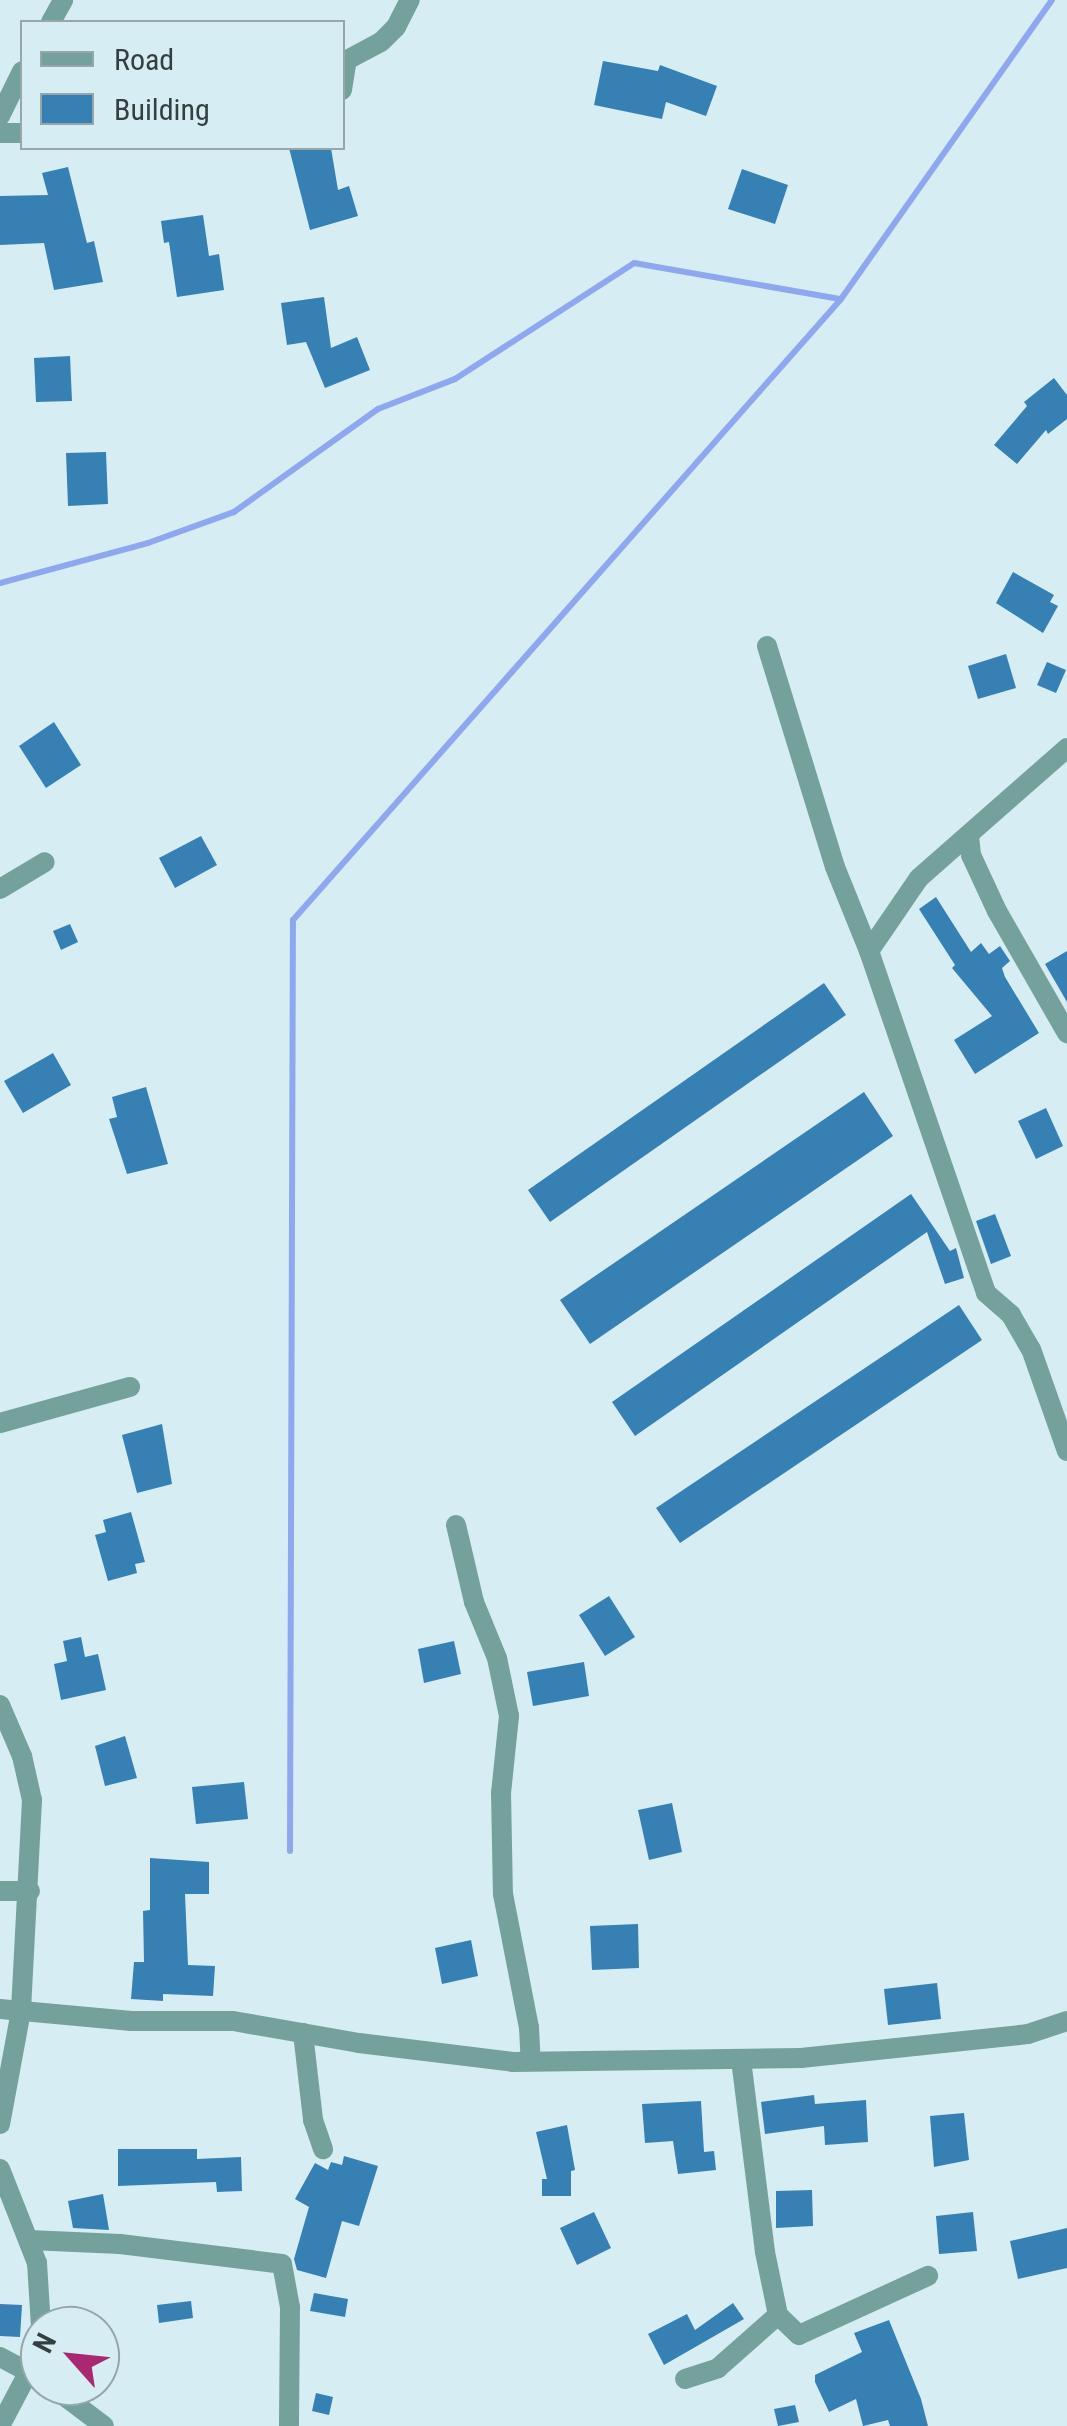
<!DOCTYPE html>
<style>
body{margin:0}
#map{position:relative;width:1067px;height:2426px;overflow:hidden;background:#d6edf4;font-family:"Roboto Condensed",sans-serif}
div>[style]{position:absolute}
.stream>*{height:6px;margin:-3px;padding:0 3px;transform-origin:3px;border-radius:3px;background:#8fa7ee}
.building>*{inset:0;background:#3780b3}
.minor>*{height:20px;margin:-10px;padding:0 10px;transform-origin:10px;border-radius:10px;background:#75a19d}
span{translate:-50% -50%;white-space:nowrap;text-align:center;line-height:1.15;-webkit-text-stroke:10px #d6edf4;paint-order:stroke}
.legend{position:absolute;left:20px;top:20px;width:325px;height:130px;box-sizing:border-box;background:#d6edf4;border:2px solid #96a7ac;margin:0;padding:12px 18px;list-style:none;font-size:30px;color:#353f41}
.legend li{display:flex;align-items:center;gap:20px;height:50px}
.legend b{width:50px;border:2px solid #96a7ac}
.north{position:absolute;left:20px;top:2306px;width:100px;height:100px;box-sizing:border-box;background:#d6edf4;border:2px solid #96a7ac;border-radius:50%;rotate:297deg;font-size:28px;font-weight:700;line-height:40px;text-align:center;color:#353f41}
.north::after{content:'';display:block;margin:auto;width:35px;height:45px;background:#aa2771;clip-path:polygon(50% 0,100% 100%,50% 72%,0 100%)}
</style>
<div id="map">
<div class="stream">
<div style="left:0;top:583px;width:153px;rotate:-15.1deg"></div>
<div style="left:148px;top:543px;width:91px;rotate:-19.8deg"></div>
<div style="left:234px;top:512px;width:177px;rotate:-35.6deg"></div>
<div style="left:378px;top:409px;width:83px;rotate:-21.3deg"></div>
<div style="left:455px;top:379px;width:213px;rotate:-32.9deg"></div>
<div style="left:634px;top:263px;width:209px;rotate:9.9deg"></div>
<div style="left:290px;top:1851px;width:931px;rotate:-89.82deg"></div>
<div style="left:293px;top:920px;width:828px;rotate:-48.57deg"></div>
<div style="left:841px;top:299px;width:366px;rotate:-54.8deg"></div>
</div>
<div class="building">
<div style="clip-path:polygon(603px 61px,658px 71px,660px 65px,717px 86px,706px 116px,666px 102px,662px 119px,594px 105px)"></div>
<div style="clip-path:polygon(289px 148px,331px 148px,338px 190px,349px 186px,358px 216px,310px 230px)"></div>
<div style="clip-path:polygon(68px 167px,87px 243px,94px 241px,103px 282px,54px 290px,44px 243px,0 245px,0 196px,48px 195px,42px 173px)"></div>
<div style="clip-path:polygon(742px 169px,788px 185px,775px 224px,728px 209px)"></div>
<div style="clip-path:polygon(203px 215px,209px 256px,219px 254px,224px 290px,177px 297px,169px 242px,164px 243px,161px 221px)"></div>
<div style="clip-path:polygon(324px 297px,331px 348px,357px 337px,370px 370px,325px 388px,306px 342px,287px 345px,281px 303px)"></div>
<div style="clip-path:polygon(70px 356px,72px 401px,36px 402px,34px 358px)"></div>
<div style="clip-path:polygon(1054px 378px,1067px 395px,1067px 419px,1048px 434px,1046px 430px,1017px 464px,994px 445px,1027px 406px,1024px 402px)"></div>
<div style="clip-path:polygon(106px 452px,108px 504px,68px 506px,66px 453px)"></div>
<div style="clip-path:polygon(1013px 572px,1054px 595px,1050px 602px,1058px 606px,1043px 633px,996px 603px)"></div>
<div style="clip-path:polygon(1006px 654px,1016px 688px,978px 699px,968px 666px)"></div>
<div style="clip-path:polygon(1047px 662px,1066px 670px,1056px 693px,1037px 685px)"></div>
<div style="clip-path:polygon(54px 722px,81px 765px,46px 788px,19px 746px)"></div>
<div style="clip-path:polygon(201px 836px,217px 865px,175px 888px,159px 858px)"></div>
<div style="clip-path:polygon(936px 897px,971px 952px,981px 943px,989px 954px,1000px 946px,1010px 961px,1002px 968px,1005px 977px,1039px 1033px,975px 1074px,954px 1040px,992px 1016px,952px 968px,955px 965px,919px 909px)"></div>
<div style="clip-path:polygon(70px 924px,78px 942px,61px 950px,53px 931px)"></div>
<div style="clip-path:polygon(1067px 951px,1067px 1002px,1045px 964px)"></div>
<div style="clip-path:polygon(824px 983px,846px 1015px,550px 1222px,528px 1190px)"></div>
<div style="clip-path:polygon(53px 1053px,71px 1085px,23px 1113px,4px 1081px)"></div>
<div style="clip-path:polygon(146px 1087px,168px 1164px,127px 1174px,109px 1119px,117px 1117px,112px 1097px)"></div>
<div style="clip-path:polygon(864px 1092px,893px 1136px,590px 1344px,560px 1300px)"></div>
<div style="clip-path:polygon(1046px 1108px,1063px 1146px,1036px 1159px,1018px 1121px)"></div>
<div style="clip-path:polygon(911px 1194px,950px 1251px,956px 1248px,964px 1278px,945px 1284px,927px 1232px,635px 1436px,612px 1402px)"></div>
<div style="clip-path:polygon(995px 1214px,1011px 1256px,991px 1264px,976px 1221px)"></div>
<div style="clip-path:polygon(959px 1305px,982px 1340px,680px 1543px,656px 1508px)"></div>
<div style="clip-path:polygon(162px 1424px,172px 1484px,137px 1493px,122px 1435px)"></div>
<div style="clip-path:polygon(131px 1512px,145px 1562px,135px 1564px,137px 1573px,108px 1581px,95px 1535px,106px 1532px,103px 1520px)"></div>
<div style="clip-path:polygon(609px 1596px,635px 1637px,605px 1656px,579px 1615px)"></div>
<div style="clip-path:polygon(81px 1637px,85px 1657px,98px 1654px,106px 1690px,61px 1700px,54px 1664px,67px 1661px,63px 1641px)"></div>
<div style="clip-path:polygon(454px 1641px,461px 1674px,424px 1683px,418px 1649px)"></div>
<div style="clip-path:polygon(584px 1662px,589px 1696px,533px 1706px,527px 1672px)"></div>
<div style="clip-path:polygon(125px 1736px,137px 1778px,105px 1786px,95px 1746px)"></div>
<div style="clip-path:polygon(244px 1782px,248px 1819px,196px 1824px,192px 1787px)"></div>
<div style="clip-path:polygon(672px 1803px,682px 1852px,649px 1860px,638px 1810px)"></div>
<div style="clip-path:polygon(150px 1858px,209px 1862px,209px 1894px,185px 1894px,188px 1965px,215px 1966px,213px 1996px,163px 1994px,163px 2001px,131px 1999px,134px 1962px,144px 1962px,143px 1911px,150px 1910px)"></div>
<div style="clip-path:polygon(638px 1924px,639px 1968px,592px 1970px,590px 1926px)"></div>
<div style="clip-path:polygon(471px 1940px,478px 1976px,442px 1984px,435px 1948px)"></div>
<div style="clip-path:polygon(937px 1983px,941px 2019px,888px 2025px,884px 1989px)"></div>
<div style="clip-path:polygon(814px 2095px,815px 2104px,866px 2100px,868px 2142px,825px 2145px,824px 2126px,765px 2134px,761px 2102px)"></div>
<div style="clip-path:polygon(701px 2101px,704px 2152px,714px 2151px,716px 2170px,678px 2174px,673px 2141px,645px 2143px,642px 2104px)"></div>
<div style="clip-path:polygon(964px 2113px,969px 2160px,934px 2167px,930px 2116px)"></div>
<div style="clip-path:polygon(567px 2125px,575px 2170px,571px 2171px,571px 2196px,542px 2196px,542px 2179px,547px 2179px,536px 2132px)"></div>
<div style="clip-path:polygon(118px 2149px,197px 2149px,197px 2159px,241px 2157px,242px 2191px,217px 2192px,216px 2182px,118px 2186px)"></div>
<div style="clip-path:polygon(344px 2156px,378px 2166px,359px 2226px,342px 2221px,326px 2278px,297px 2270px,294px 2259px,309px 2207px,295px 2199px,315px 2163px,328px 2170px,331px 2162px,342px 2165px)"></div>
<div style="clip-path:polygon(812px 2190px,813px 2226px,776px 2228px,776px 2191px)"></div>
<div style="clip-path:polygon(103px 2194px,109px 2230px,73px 2228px,68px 2201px)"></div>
<div style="clip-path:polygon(594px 2212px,611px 2248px,577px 2265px,560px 2228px)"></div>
<div style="clip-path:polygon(973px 2212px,977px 2251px,939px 2254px,936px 2216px)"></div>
<div style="clip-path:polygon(1067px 2228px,1067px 2268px,1018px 2279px,1010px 2241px)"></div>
<div style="clip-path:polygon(314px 2293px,348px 2299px,345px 2317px,310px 2311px)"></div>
<div style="clip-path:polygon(191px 2301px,193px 2318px,159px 2323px,157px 2305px)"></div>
<div style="clip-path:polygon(733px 2303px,744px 2319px,664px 2365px,648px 2334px,687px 2314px,695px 2330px)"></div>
<div style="clip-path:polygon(0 2304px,22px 2305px,20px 2337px,0 2336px)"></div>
<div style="clip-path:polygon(889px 2320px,921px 2399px,928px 2426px,890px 2426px,888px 2420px,863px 2426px,856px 2399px,829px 2412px,815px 2382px,815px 2375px,862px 2352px,854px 2333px)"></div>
<div style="clip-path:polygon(316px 2393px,333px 2397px,329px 2415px,312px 2411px)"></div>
<div style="clip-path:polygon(795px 2405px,799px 2422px,778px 2426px,774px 2409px)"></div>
</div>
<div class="minor">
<div style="left:51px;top:22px;width:25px;rotate:-61deg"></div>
<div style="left:342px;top:90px;width:30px;rotate:-81deg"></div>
<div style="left:347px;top:60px;width:38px;rotate:-28deg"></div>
<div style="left:381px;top:42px;width:21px;rotate:-45deg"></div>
<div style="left:396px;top:27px;width:30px;rotate:-63deg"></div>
<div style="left:0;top:116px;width:50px;rotate:-63.9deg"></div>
<div style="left:0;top:133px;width:22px"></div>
<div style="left:767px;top:646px;width:231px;rotate:72.9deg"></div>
<div style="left:835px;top:867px;width:91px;rotate:68deg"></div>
<div style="left:869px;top:951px;width:361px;rotate:71.1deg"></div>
<div style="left:986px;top:1293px;width:33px;rotate:41deg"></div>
<div style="left:1011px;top:1315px;width:39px;rotate:60deg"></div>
<div style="left:1031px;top:1349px;width:108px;rotate:70.6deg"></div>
<div style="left:969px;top:836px;width:19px;rotate:84deg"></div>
<div style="left:971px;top:855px;width:62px;rotate:65.1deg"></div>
<div style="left:997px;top:911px;width:141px;rotate:60.2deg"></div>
<div style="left:0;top:889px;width:52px;rotate:-31deg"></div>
<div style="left:869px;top:951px;width:88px;rotate:-55.6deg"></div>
<div style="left:919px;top:878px;width:197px;rotate:-41.3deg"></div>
<div style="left:0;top:1423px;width:135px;rotate:-15.5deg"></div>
<div style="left:456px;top:1525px;width:79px;rotate:76.8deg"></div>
<div style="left:474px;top:1602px;width:61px;rotate:67.7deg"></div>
<div style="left:497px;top:1658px;width:59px;rotate:78.3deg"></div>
<div style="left:509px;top:1716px;width:77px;rotate:95.9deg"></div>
<div style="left:501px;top:1793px;width:101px;rotate:88.9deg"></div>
<div style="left:503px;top:1894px;width:136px;rotate:79deg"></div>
<div style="left:529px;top:2028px;width:33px;rotate:87deg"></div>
<div style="left:0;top:1705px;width:56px;rotate:66.7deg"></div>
<div style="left:22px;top:1756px;width:45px;rotate:77.2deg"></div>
<div style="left:32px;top:1800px;width:211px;rotate:93deg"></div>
<div style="left:21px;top:2011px;width:115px;rotate:100.5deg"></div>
<div style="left:0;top:1891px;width:30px"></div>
<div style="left:0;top:2009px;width:132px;rotate:5.2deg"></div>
<div style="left:131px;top:2021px;width:102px"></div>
<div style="left:233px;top:2021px;width:128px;rotate:9.9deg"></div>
<div style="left:359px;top:2043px;width:155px;rotate:7deg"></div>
<div style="left:513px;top:2062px;width:288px;rotate:-0.8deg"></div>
<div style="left:801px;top:2058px;width:228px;rotate:-6deg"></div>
<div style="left:1028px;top:2034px;width:41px;rotate:-18.4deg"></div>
<div style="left:303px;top:2033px;width:88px;rotate:83.4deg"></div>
<div style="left:313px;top:2120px;width:31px;rotate:71deg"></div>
<div style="left:0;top:2169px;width:101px;rotate:68.5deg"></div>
<div style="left:37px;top:2263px;width:63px;rotate:86.4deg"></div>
<div style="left:29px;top:2240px;width:91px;rotate:2.5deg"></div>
<div style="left:120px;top:2244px;width:163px;rotate:7deg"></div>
<div style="left:282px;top:2264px;width:44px;rotate:79.5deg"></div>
<div style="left:290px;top:2307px;width:119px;rotate:90.5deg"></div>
<div style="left:778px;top:2315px;width:29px;rotate:44deg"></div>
<div style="left:799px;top:2335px;width:142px;rotate:-24.6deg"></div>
<div style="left:0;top:2357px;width:43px;rotate:27.8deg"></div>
<div style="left:685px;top:2379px;width:35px;rotate:-18deg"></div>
<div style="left:718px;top:2368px;width:80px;rotate:-41.5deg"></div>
<div style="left:778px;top:2315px;width:64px;rotate:-101.7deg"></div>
<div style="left:765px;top:2252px;width:194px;rotate:-97.1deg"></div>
<div style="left:51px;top:2386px;width:66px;rotate:37deg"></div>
<div style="left:0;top:2426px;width:79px;rotate:-62.1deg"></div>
<div style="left:37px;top:2356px;width:20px;rotate:-81deg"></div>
</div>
<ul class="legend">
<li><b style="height:12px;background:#75a19d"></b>Road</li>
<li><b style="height:28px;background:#3780b3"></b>Building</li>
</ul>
<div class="north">N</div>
</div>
